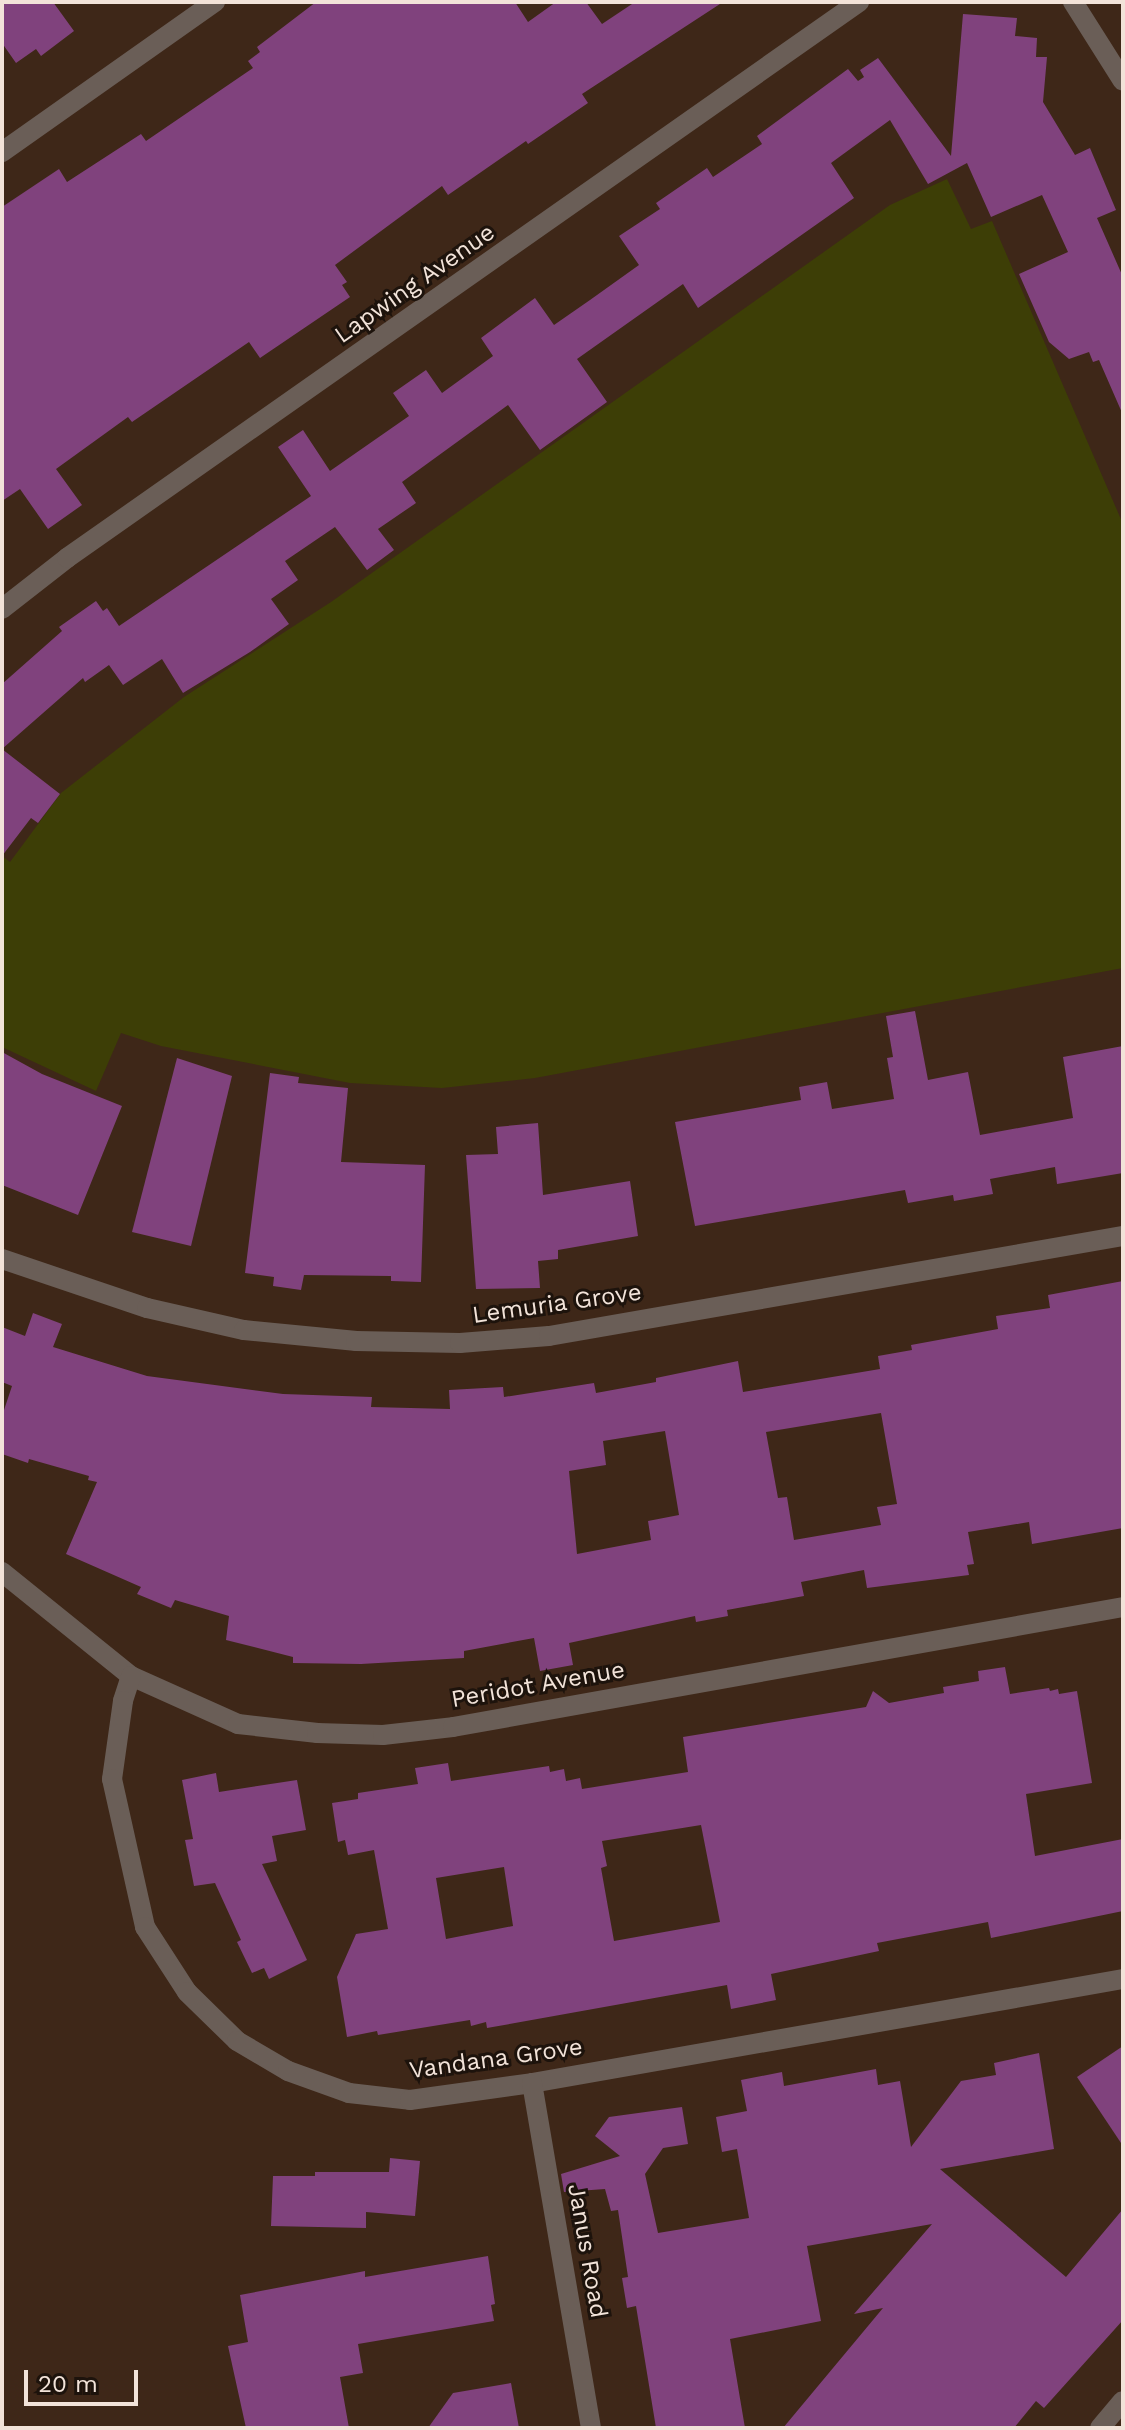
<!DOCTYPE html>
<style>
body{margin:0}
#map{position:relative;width:1125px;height:2430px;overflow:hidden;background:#3e2718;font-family:"Work Sans",sans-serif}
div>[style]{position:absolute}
.green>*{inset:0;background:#3d3e06}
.building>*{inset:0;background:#80427d}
.street>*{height:20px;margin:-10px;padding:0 10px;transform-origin:10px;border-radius:10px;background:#6a5e57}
span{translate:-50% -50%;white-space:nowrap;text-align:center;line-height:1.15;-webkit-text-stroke:6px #1d130c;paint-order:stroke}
.street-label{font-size:24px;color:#f2e3d9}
.frame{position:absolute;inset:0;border:4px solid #f2e3d9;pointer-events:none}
.scale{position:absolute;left:24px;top:2370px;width:114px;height:36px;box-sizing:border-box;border:4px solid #f2e3d9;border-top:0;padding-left:10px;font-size:24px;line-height:28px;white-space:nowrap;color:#f2e3d9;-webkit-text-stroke:6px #1d130c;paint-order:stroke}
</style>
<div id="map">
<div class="green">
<div style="clip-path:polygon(947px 179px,971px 229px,992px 221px,1123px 524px,1123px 968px,535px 1078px,442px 1088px,350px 1083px,161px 1046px,121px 1033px,96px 1091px,2px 1047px,2px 856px,10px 862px,61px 793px,184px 697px,331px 602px,890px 205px)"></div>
</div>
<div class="building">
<div style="clip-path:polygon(2px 2px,53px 2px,74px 31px,41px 56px,36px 49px,16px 63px,2px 43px)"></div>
<div style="clip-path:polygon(316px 2px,515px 2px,528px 22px,556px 2px,586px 2px,602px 24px,635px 2px,723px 2px,582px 94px,588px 103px,528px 144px,526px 141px,448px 195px,442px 186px,335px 265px,347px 282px,342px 285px,350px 297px,260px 358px,249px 342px,132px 422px,128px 417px,56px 469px,82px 505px,48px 529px,20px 489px,2px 501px,2px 207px,59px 169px,67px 182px,141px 134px,146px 141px,253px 68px,248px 61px,260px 52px,257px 47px)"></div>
<div style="clip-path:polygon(963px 14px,1017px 18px,1015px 36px,1037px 38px,1036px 57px,1047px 57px,1043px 102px,1075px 155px,1090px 148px,1116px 210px,1097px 218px,1123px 277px,1123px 415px,1099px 360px,1093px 362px,1089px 352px,1069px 359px,1049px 342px,1019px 274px,1068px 252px,1042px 195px,991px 217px,967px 163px,928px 184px,890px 120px,831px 163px,854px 198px,698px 308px,683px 284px,577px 359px,607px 402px,540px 450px,508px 405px,402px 482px,416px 503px,378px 529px,394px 550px,367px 570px,335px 527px,285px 561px,298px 580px,271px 599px,289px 624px,250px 652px,183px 693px,162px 659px,123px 685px,109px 665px,85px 682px,83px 678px,2px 749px,60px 794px,38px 823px,31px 818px,2px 856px,2px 684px,62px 631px,59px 627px,96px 601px,103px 611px,107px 608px,119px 626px,311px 496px,278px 447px,303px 430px,330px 471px,409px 416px,393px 393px,426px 370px,442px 393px,493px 356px,481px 338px,535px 298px,554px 325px,590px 300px,639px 265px,619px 236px,660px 209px,656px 203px,707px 168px,713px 177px,762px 144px,757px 136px,848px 69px,858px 81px,864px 77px,860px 70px,878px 58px,951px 156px)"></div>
<div style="clip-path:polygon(915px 1011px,928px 1080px,968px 1072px,980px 1135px,1073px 1118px,1063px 1057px,1123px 1046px,1123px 1173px,1057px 1184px,1055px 1167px,990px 1179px,993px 1194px,954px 1201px,953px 1195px,908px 1203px,905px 1190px,695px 1226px,675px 1122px,801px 1100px,799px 1087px,827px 1082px,832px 1109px,894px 1099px,887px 1058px,893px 1057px,886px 1016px)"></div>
<div style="clip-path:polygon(2px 1052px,42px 1074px,122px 1106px,78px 1215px,2px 1185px)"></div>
<div style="clip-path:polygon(177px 1058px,232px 1076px,191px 1246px,132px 1232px)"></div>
<div style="clip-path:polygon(270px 1073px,299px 1077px,298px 1083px,348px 1088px,341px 1162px,425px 1165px,421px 1282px,391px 1281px,391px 1276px,304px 1275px,301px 1290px,273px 1286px,274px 1277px,245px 1273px)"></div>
<div style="clip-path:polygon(538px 1123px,543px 1195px,630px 1181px,638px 1236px,558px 1250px,558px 1259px,538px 1261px,540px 1288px,476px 1289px,466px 1155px,498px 1154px,496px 1127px)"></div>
<div style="clip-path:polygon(evenodd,1123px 1281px,1123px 1528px,1032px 1544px,1029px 1522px,968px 1532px,974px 1564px,967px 1565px,969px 1575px,867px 1588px,864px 1570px,801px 1582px,804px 1596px,727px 1610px,728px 1616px,696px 1622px,695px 1616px,569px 1643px,573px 1665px,540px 1671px,534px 1638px,464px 1651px,464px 1658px,361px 1664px,293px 1663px,293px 1657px,226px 1640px,229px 1616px,175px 1600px,171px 1608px,137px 1594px,141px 1587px,66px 1554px,97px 1482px,88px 1480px,89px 1476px,29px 1459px,28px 1463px,2px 1454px,2px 1416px,12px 1386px,2px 1382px,2px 1327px,25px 1336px,33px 1313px,62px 1324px,53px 1347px,147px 1376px,283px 1394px,372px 1397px,371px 1407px,450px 1409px,449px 1390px,503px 1387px,504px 1397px,594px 1383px,596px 1393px,656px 1382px,656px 1378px,738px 1361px,743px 1392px,880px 1369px,878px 1356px,912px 1350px,911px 1345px,998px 1329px,996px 1316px,1050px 1308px,1048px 1295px,1123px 1281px,881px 1413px,897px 1504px,877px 1507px,881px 1525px,794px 1540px,787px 1497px,778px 1498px,766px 1432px,881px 1413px,1123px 1281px,665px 1431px,679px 1515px,648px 1521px,651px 1540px,577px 1554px,569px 1471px,606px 1465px,603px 1441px,665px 1431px)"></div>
<div style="clip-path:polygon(evenodd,1005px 1667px,1010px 1694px,1049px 1688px,1050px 1691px,1058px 1689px,1059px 1694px,1077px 1691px,1092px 1783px,1026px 1794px,1035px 1856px,1123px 1839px,1123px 1911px,991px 1938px,988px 1922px,877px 1943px,879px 1951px,771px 1974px,776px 2000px,731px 2009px,727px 1985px,487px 2028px,486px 2022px,471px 2026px,470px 2020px,378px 2035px,377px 2031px,347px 2037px,337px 1977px,356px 1934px,388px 1929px,374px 1850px,348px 1855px,345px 1840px,338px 1842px,332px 1803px,358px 1799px,358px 1793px,418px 1784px,415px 1768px,448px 1763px,451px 1781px,549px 1766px,550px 1772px,564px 1769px,566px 1781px,580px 1778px,582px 1789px,688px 1772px,683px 1737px,866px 1707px,873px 1691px,889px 1703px,944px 1693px,943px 1687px,979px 1681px,978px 1671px,1005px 1667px,701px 1825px,720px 1922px,614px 1941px,601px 1868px,607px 1866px,602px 1841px,701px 1825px,1005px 1667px,504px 1867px,513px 1926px,446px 1939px,436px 1878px,504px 1867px)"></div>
<div style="clip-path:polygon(216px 1773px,219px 1792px,297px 1780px,306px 1830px,272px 1836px,277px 1861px,262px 1864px,307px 1960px,269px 1979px,264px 1968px,252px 1973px,237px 1942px,241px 1940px,215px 1883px,194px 1886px,185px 1840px,193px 1839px,182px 1780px)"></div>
<div style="clip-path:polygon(1123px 2046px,1123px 2146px,1077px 2077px)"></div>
<div style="clip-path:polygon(1039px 2053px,1054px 2149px,940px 2169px,1066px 2277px,1123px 2209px,1123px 2320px,1044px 2408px,1036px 2401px,1014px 2428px,783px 2428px,883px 2308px,854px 2314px,932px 2224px,807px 2246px,821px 2321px,730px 2339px,745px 2428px,656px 2428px,636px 2306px,627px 2308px,622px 2278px,628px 2277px,618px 2210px,611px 2211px,605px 2189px,564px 2192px,561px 2174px,620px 2156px,595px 2136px,609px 2117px,682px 2107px,688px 2144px,663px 2148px,645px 2174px,658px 2233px,749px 2218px,737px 2149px,722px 2152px,716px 2117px,747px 2111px,741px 2080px,782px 2072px,784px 2086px,876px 2069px,878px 2085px,900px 2081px,911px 2147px,961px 2081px,996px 2075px,994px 2063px)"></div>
<div style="clip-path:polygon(390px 2158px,420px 2161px,415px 2216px,366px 2212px,366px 2228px,271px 2226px,273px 2176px,315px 2176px,315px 2172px,389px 2172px)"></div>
<div style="clip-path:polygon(488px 2256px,495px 2304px,491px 2305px,494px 2321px,358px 2344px,363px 2373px,340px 2377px,349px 2428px,246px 2428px,228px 2346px,248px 2342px,240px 2295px,365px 2271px,365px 2277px)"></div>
<div style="clip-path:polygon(511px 2383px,519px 2428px,428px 2428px,453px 2393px)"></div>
</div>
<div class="street">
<div style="left:1073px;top:2px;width:93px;rotate:57.7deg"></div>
<div style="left:2px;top:152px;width:261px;rotate:-35.2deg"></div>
<div style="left:2px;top:609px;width:83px;rotate:-38.1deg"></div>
<div style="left:67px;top:558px;width:968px;rotate:-35.07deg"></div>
<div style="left:2px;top:1259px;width:153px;rotate:18.7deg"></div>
<div style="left:147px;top:1308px;width:99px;rotate:12.8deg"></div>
<div style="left:244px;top:1330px;width:113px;rotate:5.6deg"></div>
<div style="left:356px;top:1341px;width:104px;rotate:1.1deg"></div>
<div style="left:460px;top:1343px;width:89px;rotate:-4.5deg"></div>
<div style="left:549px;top:1336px;width:583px;rotate:-9.88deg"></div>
<div style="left:2px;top:1572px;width:166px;rotate:38.9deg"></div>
<div style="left:131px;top:1676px;width:117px;rotate:24.2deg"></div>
<div style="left:238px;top:1724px;width:80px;rotate:6.5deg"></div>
<div style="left:317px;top:1733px;width:66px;rotate:1.7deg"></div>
<div style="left:383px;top:1735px;width:70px;rotate:-6.5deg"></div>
<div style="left:453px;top:1727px;width:681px;rotate:-10.15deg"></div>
<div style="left:131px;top:1676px;width:26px;rotate:108deg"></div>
<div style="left:123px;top:1701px;width:79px;rotate:98deg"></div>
<div style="left:112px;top:1779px;width:152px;rotate:77.4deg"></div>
<div style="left:145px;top:1927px;width:77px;rotate:57.1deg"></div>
<div style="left:187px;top:1992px;width:70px;rotate:44.4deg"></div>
<div style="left:237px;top:2041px;width:59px;rotate:30.5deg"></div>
<div style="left:288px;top:2071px;width:65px;rotate:19.8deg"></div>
<div style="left:349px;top:2093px;width:61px;rotate:6.5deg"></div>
<div style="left:410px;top:2100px;width:123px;rotate:-7.9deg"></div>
<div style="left:532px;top:2083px;width:600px;rotate:-9.98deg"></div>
<div style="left:532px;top:2083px;width:350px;rotate:80.3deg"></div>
<div style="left:1100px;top:2428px;width:35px;rotate:-50deg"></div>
</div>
<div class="street-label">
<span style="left:415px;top:284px;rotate:-35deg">Lapwing Avenue</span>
<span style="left:557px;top:1304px;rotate:-8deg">Lemuria Grove</span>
<span style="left:538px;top:1685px;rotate:-10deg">Peridot Avenue</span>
<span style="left:496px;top:2059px;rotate:-8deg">Vandana Grove</span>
<span style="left:587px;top:2251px;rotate:80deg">Janus Road</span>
</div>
<div class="frame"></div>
<div class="scale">20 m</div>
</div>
